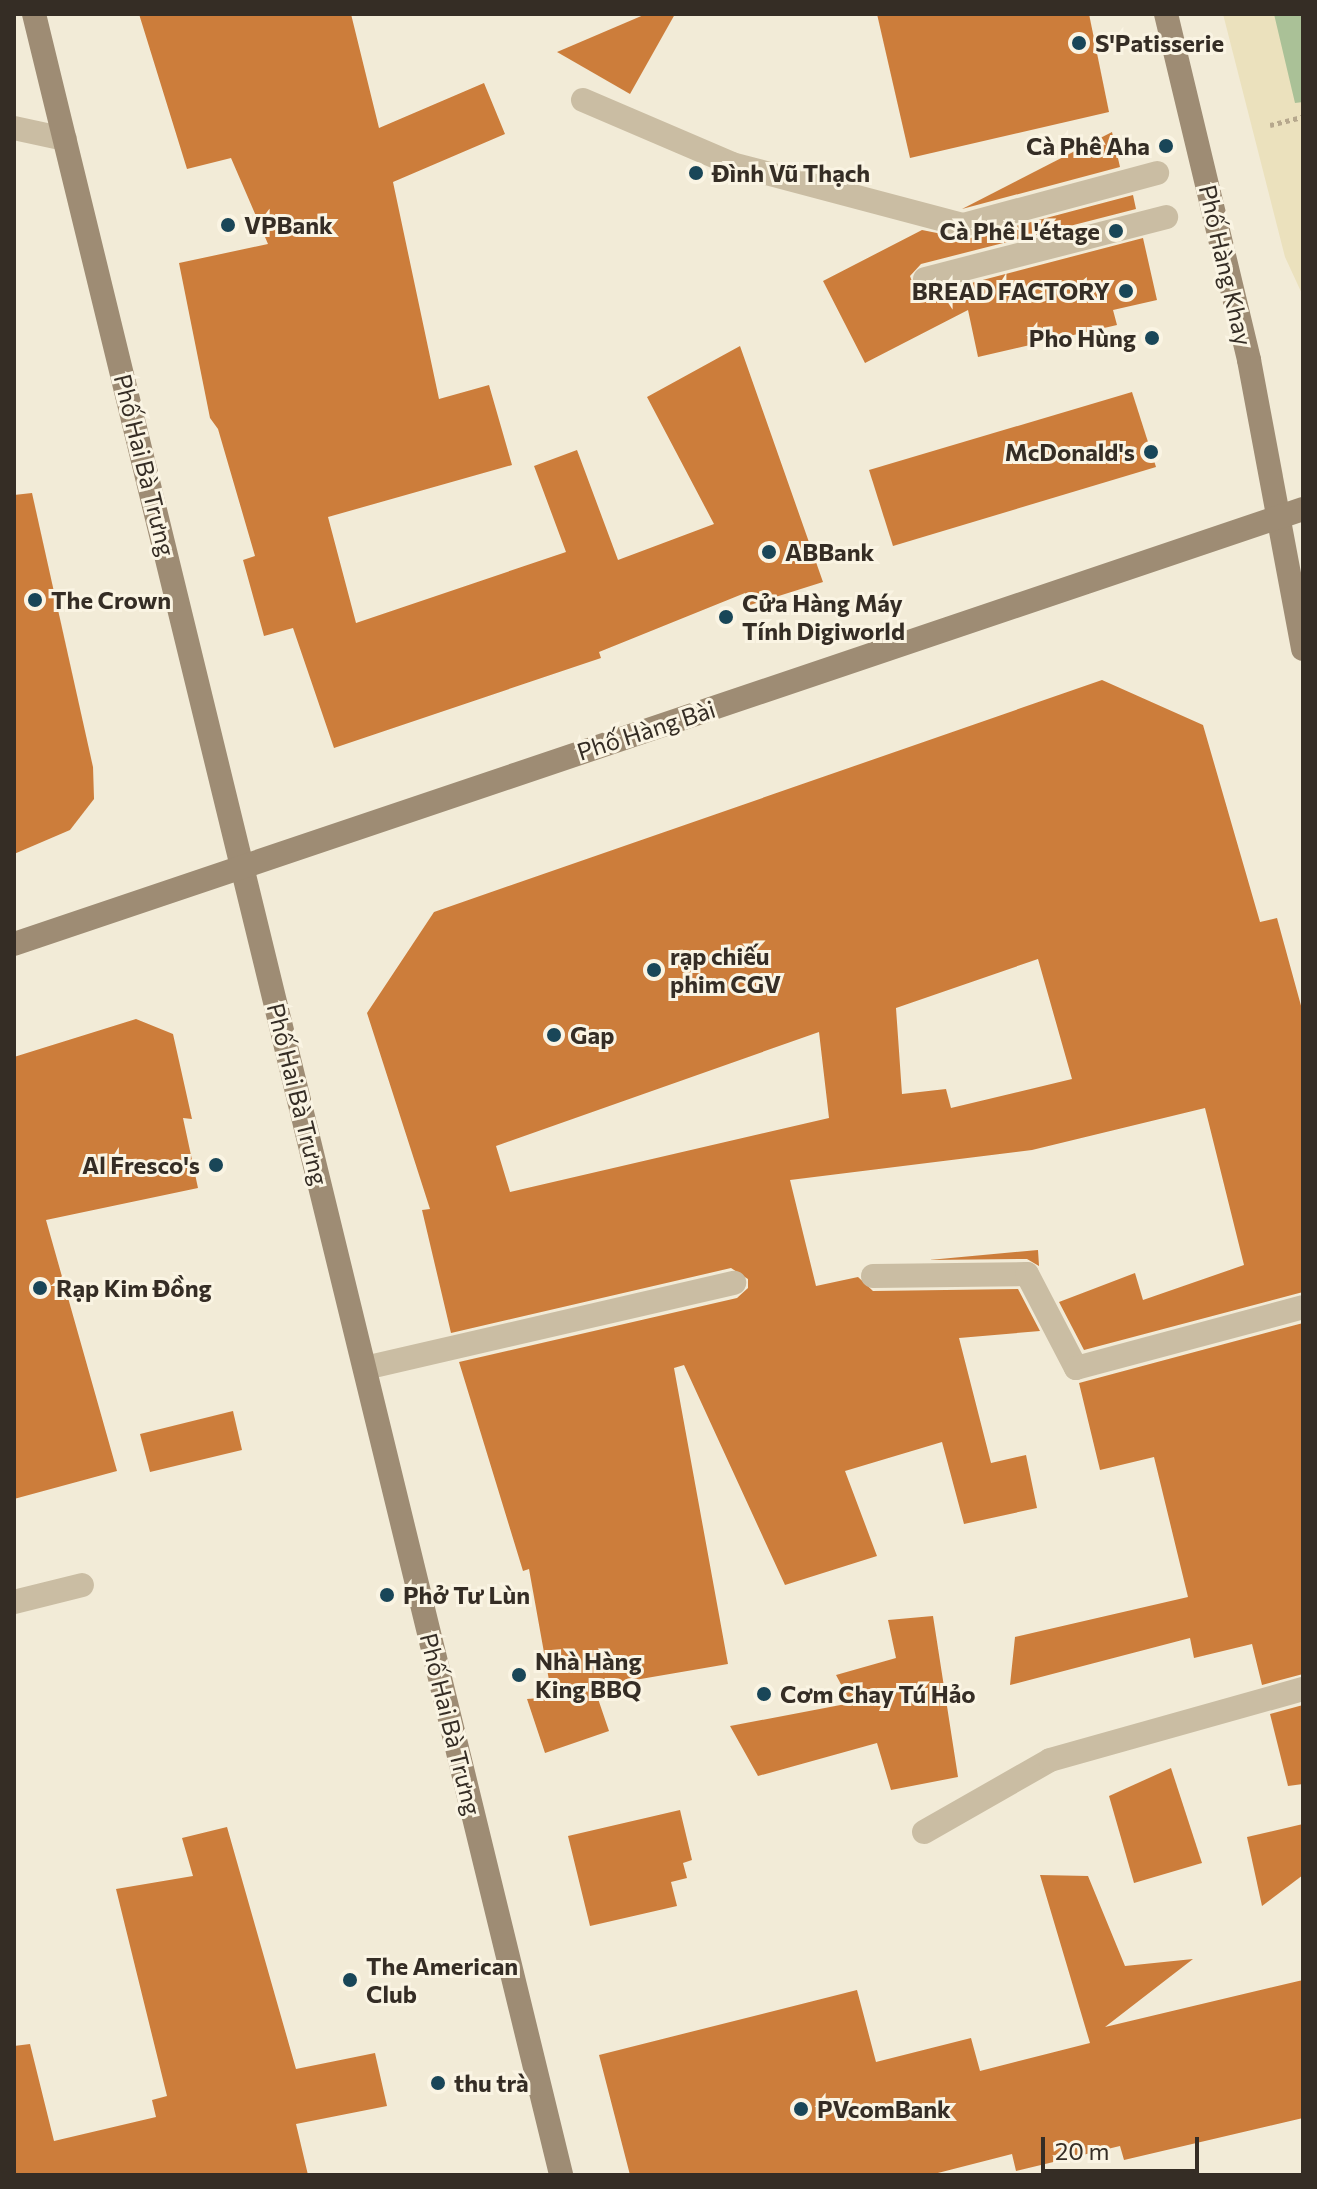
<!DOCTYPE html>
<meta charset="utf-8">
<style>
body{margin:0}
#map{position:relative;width:1317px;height:2189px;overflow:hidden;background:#f2ebd7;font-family:Commissioner,sans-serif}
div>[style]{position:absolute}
.green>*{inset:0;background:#aac197}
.plaza>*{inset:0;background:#ebe1bd}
.building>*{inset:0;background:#cc7d3b}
.path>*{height:5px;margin-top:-2.5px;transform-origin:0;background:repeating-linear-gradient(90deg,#b6a88d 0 4px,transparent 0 8px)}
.lane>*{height:24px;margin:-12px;padding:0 12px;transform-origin:12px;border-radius:12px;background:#cabda3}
.secondary>*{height:24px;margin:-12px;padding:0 12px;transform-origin:12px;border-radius:12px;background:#9e8c74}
.dots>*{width:22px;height:22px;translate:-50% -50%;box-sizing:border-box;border:4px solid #faf4e3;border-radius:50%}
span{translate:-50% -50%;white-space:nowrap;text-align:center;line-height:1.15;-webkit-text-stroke:6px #faf4e3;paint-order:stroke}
.poi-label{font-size:24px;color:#352d25;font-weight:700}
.left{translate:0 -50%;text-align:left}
.right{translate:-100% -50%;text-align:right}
.street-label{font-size:24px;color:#352d25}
.frame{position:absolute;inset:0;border:16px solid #352d25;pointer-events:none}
.scale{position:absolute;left:1041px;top:2137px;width:158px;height:36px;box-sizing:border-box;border:4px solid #352d25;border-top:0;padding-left:10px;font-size:24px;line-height:28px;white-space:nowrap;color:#352d25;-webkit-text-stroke:6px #faf4e3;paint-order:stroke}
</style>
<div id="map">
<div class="green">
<div style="clip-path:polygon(1254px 14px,1303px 14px,1303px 225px)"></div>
</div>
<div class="plaza">
<div style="clip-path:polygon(1223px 14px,1274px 14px,1295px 103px,1303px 102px,1303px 296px,1285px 257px)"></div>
</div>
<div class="building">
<div style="clip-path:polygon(139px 14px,351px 14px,379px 128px,484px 83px,505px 134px,393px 182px,439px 399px,489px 385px,512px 465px,328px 517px,356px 623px,566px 552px,534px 466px,577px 450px,618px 560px,714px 524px,647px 397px,740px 346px,823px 582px,750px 605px,745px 593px,599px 652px,601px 658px,334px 748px,293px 628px,264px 636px,243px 560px,255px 556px,218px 429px,210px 418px,179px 263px,268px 244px,231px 158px,187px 169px)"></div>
<div style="clip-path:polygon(646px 14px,675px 14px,630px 94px,557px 52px)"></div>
<div style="clip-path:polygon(877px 14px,1089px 14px,1109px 112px,910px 158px)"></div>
<div style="clip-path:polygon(1112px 132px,1120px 167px,962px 209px)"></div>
<div style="clip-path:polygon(1133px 195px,1136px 209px,921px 264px,910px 276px,915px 290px,929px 294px,1143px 238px,1157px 300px,1113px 310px,1117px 325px,978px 357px,968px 310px,865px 363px,823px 281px,922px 230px,967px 239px)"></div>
<div style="clip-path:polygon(1132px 392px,1156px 467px,893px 546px,869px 470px)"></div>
<div style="clip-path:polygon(32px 493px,93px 767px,94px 799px,70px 830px,14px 854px,14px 495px)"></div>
<div style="clip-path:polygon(evenodd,1102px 680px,1203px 725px,1260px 922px,1277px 918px,1303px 1013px,1303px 1292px,1084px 1350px,1059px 1302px,1135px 1273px,1143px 1300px,1244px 1265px,1205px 1108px,1032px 1150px,790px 1180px,816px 1286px,858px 1277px,873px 1291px,1018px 1289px,1040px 1331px,959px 1338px,991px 1463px,1026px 1455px,1037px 1508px,964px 1524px,942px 1442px,845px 1471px,877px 1556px,785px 1585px,684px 1365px,674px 1368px,728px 1664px,594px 1687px,609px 1731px,545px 1753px,527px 1699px,552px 1697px,529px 1569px,523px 1571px,459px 1362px,737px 1298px,748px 1288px,748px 1279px,731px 1268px,451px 1333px,422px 1210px,430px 1209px,367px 1013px,434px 912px,1102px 680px,1038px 959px,1072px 1079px,951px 1108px,946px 1089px,902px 1094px,896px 1008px,1038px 959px,1102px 680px,819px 1032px,829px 1118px,510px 1192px,496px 1146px,819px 1032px)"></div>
<div style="clip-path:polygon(136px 1019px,173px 1034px,192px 1119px,183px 1118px,198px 1188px,46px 1220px,117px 1471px,14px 1499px,14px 1057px)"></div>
<div style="clip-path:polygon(1038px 1250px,1039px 1266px,1027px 1259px,929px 1260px)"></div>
<div style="clip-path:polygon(1303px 1323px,1303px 1674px,1262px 1685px,1252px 1644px,1194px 1658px,1190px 1638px,1010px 1685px,1015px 1637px,1188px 1597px,1154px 1457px,1100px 1470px,1079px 1383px)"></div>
<div style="clip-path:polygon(233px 1411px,242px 1450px,150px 1472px,140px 1434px)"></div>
<div style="clip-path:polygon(933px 1616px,958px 1777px,891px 1790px,877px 1743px,758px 1776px,730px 1726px,851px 1703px,836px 1675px,896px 1658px,888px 1620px)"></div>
<div style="clip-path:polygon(1303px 1705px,1303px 1784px,1288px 1786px,1270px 1714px)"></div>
<div style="clip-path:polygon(1171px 1768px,1202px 1863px,1134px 1883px,1109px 1796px)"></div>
<div style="clip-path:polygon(680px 1810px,692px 1860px,683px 1863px,687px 1878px,671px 1882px,677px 1906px,590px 1926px,568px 1836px)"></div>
<div style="clip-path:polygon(1303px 1824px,1303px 1875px,1262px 1906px,1247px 1837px)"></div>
<div style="clip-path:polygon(227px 1827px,296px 2069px,375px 2053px,387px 2106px,296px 2124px,308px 2175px,14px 2175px,14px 2046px,30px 2044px,54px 2141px,156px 2117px,152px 2100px,167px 2096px,116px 1889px,193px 1876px,182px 1838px)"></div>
<div style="clip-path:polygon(1040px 1875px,1088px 1876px,1125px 1966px,1193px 1959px,1105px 2027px,1303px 1980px,1303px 2118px,1124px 2160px,1120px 2146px,1016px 2171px,1012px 2154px,930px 2175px,630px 2175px,599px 2055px,857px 1990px,876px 2062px,971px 2038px,980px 2071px,1090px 2043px)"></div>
</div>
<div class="path">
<div style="left:1270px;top:125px;width:34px;rotate:-14deg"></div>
</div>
<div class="lane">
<div style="left:583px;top:100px;width:162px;rotate:23.2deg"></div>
<div style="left:732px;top:164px;width:239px;rotate:14.8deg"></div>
<div style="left:963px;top:225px;width:201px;rotate:-15deg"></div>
<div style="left:14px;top:128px;width:52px;rotate:12.2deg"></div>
<div style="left:925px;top:279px;width:249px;rotate:-14.4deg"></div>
<div style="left:873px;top:1276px;width:154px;rotate:-0.7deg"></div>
<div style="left:1027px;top:1274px;width:106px;rotate:62.5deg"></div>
<div style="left:1076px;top:1368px;width:235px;rotate:-15deg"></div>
<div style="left:365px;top:1368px;width:379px;rotate:-13deg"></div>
<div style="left:14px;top:1602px;width:70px;rotate:-14deg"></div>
<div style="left:924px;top:1832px;width:145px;rotate:-29.7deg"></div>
<div style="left:1050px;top:1760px;width:263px;rotate:-15.7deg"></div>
</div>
<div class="secondary">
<div style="left:34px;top:14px;width:2224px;rotate:76.29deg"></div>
<div style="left:1166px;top:14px;width:356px;rotate:76.5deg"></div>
<div style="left:1249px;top:360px;width:294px;rotate:79.4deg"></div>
<div style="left:14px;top:944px;width:1360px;rotate:-18.65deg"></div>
</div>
<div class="dots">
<div style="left:1079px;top:43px;background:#194658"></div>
<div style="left:1166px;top:146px;background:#194658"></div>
<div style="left:696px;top:173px;background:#194658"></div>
<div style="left:228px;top:225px;background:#194658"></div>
<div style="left:1116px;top:231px;background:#194658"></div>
<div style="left:1126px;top:291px;background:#194658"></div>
<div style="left:1152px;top:338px;background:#194658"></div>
<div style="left:1151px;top:452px;background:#194658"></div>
<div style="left:769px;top:552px;background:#194658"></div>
<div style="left:35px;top:600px;background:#194658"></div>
<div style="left:726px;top:617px;background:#194658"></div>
<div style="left:654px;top:970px;background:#194658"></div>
<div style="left:554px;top:1035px;background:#194658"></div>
<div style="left:216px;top:1165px;background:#194658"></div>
<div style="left:40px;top:1288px;background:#194658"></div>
<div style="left:387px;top:1595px;background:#194658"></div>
<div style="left:519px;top:1675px;background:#194658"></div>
<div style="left:764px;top:1694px;background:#194658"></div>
<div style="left:350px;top:1980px;background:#194658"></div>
<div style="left:438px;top:2083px;background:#194658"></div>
<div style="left:801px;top:2109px;background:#194658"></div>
</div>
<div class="poi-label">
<span class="left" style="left:1095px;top:43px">S'Patisserie</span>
<span class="right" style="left:1150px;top:146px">Cà Phê Aha</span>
<span class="left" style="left:712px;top:173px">Đình Vũ Thạch</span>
<span class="left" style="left:244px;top:225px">VPBank</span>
<span class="right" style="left:1100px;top:231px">Cà Phê L'étage</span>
<span class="right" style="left:1110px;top:291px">BREAD FACTORY</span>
<span class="right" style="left:1136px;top:338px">Pho Hùng</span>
<span class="right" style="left:1135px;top:452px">McDonald's</span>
<span class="left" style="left:785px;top:552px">ABBank</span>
<span class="left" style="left:51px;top:600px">The Crown</span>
<span class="left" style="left:742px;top:617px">Cửa Hàng Máy<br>Tính Digiworld</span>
<span class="left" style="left:670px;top:970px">rạp chiếu<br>phim CGV</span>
<span class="left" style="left:570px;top:1035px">Gap</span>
<span class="right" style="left:200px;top:1165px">Al Fresco's</span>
<span class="left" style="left:56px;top:1288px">Rạp Kim Đồng</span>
<span class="left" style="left:403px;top:1595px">Phở Tư Lùn</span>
<span class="left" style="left:535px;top:1675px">Nhà Hàng<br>King BBQ</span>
<span class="left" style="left:780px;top:1694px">Cơm Chay Tú Hảo</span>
<span class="left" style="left:366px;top:1980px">The American<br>Club</span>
<span class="left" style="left:454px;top:2083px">thu trà</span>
<span class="left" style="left:817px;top:2109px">PVcomBank</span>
</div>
<div class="street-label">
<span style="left:1226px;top:265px;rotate:77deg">Phố Hàng Khay</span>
<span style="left:145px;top:465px;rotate:76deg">Phố Hai Bà Trưng</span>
<span style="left:646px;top:730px;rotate:-18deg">Phố Hàng Bài</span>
<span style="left:298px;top:1094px;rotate:76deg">Phố Hai Bà Trưng</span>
<span style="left:451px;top:1724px;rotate:76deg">Phố Hai Bà Trưng</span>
</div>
<div class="frame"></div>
<div class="scale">20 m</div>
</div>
